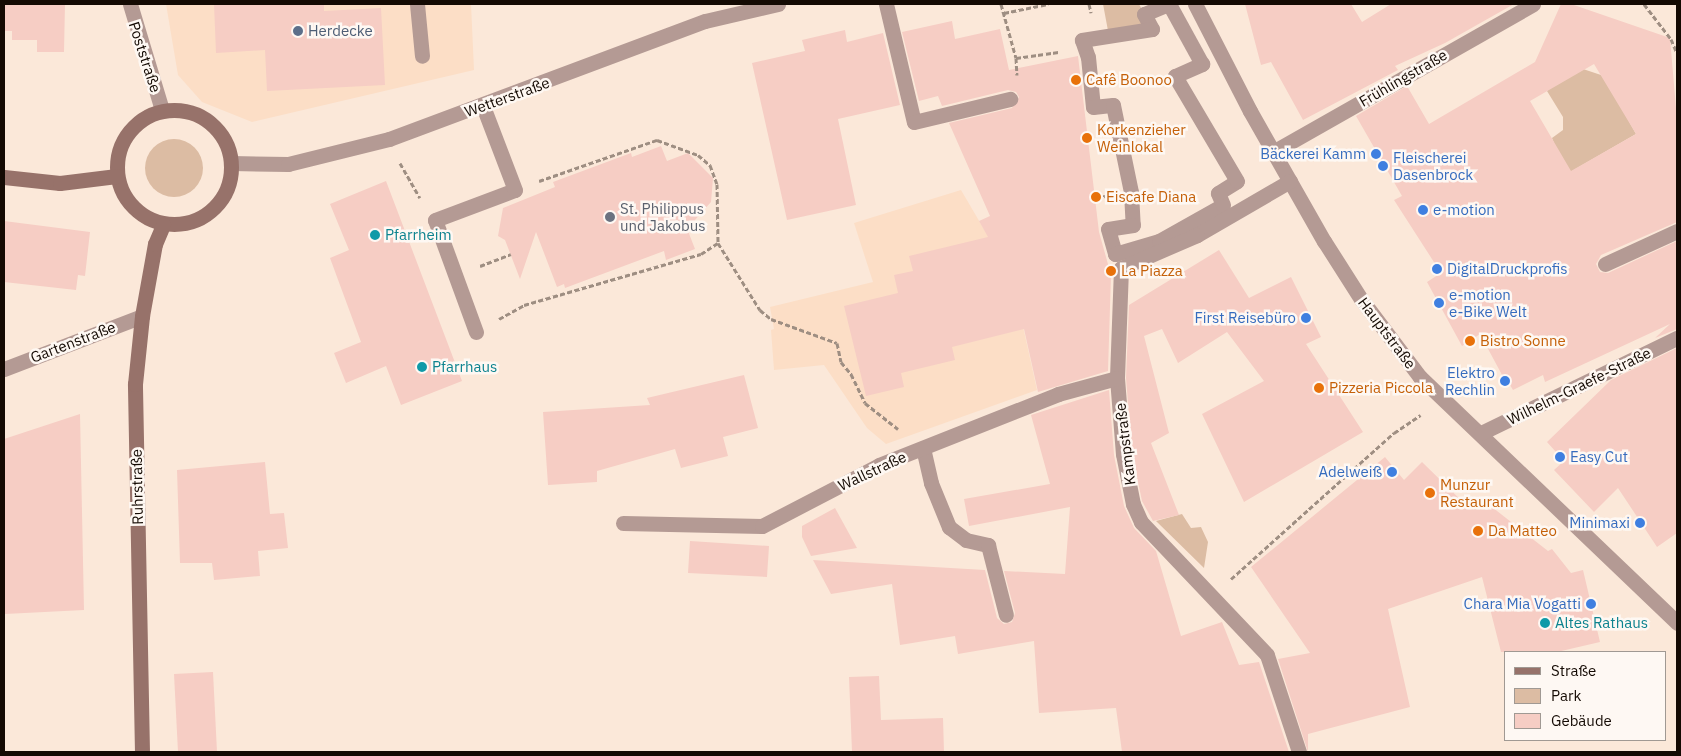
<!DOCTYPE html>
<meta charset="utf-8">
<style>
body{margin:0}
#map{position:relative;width:1681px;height:756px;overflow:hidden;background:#fbe8d9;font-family:"IBM Plex Sans",sans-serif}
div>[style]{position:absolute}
.built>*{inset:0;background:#fcdec6}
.green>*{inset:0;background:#dcbca3}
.round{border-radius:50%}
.building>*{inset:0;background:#f6cdc4}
.path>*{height:3px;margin-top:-1.5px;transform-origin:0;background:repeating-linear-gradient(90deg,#9e8e82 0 5px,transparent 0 7.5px)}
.lane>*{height:15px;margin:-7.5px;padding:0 7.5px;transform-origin:7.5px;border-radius:7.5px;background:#b49a94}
.street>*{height:15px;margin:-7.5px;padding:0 7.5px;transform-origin:7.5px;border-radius:7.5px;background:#b49a94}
.secondary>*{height:15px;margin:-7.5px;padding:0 7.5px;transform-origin:7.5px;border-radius:7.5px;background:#97726a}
.secondary>.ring{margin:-7.5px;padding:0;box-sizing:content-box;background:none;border:15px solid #97726a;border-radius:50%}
.dots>*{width:14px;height:14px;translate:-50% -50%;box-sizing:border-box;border:2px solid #fef8f3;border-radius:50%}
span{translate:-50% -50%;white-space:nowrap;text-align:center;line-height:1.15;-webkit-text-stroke:5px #fef8f3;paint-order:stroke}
.service-label{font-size:15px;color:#4e5e75}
.left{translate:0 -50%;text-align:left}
.street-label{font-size:15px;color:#140a03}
.food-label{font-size:15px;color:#c56008}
.shop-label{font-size:15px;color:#366cbe}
.right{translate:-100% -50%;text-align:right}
.worship-label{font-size:15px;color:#5b616d}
.culture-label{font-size:15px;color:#0d838f}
.frame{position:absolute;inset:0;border:5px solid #140a03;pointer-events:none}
.legend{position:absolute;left:1504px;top:651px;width:162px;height:90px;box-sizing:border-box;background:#fef8f3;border:1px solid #a09993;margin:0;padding:6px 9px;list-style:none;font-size:15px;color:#140a03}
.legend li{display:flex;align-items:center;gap:10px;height:25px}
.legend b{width:25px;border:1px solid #a09993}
</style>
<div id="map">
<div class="built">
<div style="clip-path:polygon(166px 4px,471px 4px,474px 70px,252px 122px,202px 102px,178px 75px)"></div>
<div style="clip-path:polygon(961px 190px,1012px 277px,1037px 390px,886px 444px,867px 428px,824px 365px,774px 370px,771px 330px,774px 329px,770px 307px,873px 282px,854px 223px)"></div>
</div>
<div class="green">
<div style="clip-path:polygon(1103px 4px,1139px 4px,1152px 29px,1109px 36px)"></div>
<div style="clip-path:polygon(1571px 65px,1604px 76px,1636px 134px,1539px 190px,1554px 143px,1552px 138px,1563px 130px,1563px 117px,1547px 91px)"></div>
<div class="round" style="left:145px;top:139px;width:58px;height:58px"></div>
<div style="clip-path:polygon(1182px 514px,1191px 528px,1201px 527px,1208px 542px,1204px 568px,1156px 521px)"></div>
</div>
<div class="building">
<div style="clip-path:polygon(4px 4px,65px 4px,64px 52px,37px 52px,37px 40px,12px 40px,12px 31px,4px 31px)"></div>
<div style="clip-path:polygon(214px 4px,324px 4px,324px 11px,381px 8px,385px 85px,267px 91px,265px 50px,216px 53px)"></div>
<div style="clip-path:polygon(1245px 4px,1351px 4px,1362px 22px,1391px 4px,1514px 4px,1445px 43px,1395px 66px,1398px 70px,1303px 120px,1271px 62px,1261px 65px)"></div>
<div style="clip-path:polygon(evenodd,1561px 4px,1571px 4px,1670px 38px,1677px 120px,1677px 222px,1601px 255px,1596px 264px,1600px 272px,1608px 273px,1677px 241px,1677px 329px,1655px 338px,1670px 324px,1545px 382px,1543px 375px,1513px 390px,1510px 385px,1508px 386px,1480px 334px,1462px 346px,1427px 282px,1441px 273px,1394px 200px,1402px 196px,1356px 116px,1407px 86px,1429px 124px,1535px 62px,1561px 4px,1594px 64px,1636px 134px,1571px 171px,1530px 101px,1594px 64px)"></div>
<div style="clip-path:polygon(952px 21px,955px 39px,1000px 29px,1009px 70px,1078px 56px,1099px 232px,1111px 275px,1108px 371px,1038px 392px,1024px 329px,952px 347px,955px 360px,901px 373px,904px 387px,866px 396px,844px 306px,898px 293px,894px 275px,913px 271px,909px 256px,988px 237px,979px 221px,990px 216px,949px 123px,1012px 108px,1019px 97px,1016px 92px,1008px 90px,942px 106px,938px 96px,919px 101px,902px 32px)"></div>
<div style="clip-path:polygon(845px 30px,847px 42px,883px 33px,900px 105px,838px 119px,856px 205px,787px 220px,752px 63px,805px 51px,802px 40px)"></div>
<div style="clip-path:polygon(661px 146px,667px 161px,688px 153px,713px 178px,711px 202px,695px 220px,698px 228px,688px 231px,695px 249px,666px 260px,664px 251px,565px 288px,564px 284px,557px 287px,536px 232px,520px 279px,505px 240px,498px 236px,503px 208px,555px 187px,553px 182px,631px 153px,632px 157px)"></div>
<div style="clip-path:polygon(386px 181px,462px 381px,401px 405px,386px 366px,346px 383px,334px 353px,361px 342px,330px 258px,349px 250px,330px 204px)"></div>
<div style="clip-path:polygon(4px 221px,90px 232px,85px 276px,78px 275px,76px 290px,4px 282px)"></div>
<div style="clip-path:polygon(1219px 250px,1249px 298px,1291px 277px,1321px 337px,1306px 344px,1363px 432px,1244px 502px,1202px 414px,1264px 381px,1227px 332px,1178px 363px,1162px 329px,1144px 336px,1169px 433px,1151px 443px,1179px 515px,1153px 521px,1142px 501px,1132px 453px,1126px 378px,1129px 305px)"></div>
<div style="clip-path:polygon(1677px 348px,1677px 533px,1657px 547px,1618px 488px,1594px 512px,1554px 470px,1564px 461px,1547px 442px,1611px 380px)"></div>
<div style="clip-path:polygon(744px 375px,758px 428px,723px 437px,728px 456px,681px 468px,675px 449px,597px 471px,597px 482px,548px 485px,543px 412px,650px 405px,647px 398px)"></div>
<div style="clip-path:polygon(1109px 390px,1114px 455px,1124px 506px,1134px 528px,1156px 551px,1181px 636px,1222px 622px,1239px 665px,1259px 662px,1289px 752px,1122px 752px,1116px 708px,1039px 713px,1034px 641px,958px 654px,955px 636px,900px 645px,892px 584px,831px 594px,813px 560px,985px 570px,997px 618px,1004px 624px,1012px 622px,1015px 613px,1004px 571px,1065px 574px,1070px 507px,969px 526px,964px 499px,1050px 484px,1031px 415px)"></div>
<div style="clip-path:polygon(80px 414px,84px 610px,5px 614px,4px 439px)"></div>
<div style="clip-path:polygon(1385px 457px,1404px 480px,1422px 462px,1468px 507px,1478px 496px,1548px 551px,1552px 549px,1571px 573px,1583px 570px,1600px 642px,1557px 652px,1501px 652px,1482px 577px,1388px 609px,1410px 707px,1308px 734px,1308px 752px,1278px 659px,1310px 653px,1251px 567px)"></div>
<div style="clip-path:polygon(265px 462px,270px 514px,284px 513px,288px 548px,258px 551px,260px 576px,214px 580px,212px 563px,180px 563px,177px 470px)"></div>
<div style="clip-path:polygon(835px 508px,857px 548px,811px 556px,802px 537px,802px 526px)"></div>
<div style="clip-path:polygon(690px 541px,769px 546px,767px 577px,688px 573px)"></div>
<div style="clip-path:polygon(213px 672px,217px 752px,178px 752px,174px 674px)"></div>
<div style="clip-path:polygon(879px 676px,881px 720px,943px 718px,944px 752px,852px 752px,849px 677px)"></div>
</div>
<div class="path">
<div style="left:1001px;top:4px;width:56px;rotate:74.5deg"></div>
<div style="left:1016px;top:58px;width:43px;rotate:-7.9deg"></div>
<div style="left:1089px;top:4px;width:9px;rotate:77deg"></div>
<div style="left:1644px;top:4px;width:44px;rotate:52.4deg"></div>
<div style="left:1671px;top:39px;width:15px;rotate:67deg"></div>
<div style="left:1004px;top:13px;width:45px;rotate:-11.6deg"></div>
<div style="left:1016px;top:58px;width:17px;rotate:87deg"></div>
<div style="left:400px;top:163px;width:40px;rotate:60.3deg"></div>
<div style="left:539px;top:181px;width:125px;rotate:-19.2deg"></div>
<div style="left:657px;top:140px;width:44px;rotate:20.1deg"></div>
<div style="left:698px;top:155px;width:16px;rotate:40deg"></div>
<div style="left:710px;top:165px;width:20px;rotate:70deg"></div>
<div style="left:717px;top:184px;width:59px;rotate:89deg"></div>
<div style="left:718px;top:243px;width:79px;rotate:57.9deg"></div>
<div style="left:760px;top:310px;width:14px;rotate:39deg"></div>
<div style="left:771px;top:319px;width:70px;rotate:20deg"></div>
<div style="left:837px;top:343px;width:19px;rotate:78deg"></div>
<div style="left:841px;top:362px;width:16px;rotate:50deg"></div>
<div style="left:851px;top:374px;width:32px;rotate:64deg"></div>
<div style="left:865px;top:403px;width:42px;rotate:38.2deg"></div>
<div style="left:1096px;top:197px;width:10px;rotate:-6deg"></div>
<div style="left:480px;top:266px;width:33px;rotate:-21deg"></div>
<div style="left:499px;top:319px;width:29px;rotate:-29deg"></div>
<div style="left:524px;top:305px;width:184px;rotate:-16.1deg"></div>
<div style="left:701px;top:254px;width:20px;rotate:-33deg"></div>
<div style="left:1231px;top:579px;width:219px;rotate:-41.9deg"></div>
<div style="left:1394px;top:433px;width:32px;rotate:-34deg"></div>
</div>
<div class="lane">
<div style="left:417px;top:4px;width:52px;rotate:84.5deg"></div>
<div style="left:886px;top:4px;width:121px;rotate:76.7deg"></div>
<div style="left:914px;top:122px;width:99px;rotate:-13.5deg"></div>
<div style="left:1605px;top:264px;width:79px;rotate:-24.6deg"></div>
<div style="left:476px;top:332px;width:119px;rotate:-110.1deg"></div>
<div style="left:435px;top:220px;width:85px;rotate:-20.6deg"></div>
<div style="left:515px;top:190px;width:90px;rotate:-110.9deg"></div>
<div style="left:923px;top:448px;width:36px;rotate:77deg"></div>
<div style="left:931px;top:483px;width:48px;rotate:67.8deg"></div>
<div style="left:949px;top:527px;width:21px;rotate:37deg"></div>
<div style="left:966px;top:540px;width:23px;rotate:13deg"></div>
<div style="left:988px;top:545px;width:72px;rotate:75.6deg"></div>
</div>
<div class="street">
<div style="left:130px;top:4px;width:111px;rotate:73.2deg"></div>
<div style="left:1168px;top:4px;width:26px;rotate:157deg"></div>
<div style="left:1144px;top:14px;width:17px;rotate:62deg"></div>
<div style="left:1152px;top:29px;width:71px;rotate:171.1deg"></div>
<div style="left:1082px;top:40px;width:18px;rotate:71deg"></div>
<div style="left:1088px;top:57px;width:50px;rotate:84.3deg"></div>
<div style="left:1093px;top:107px;width:20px;rotate:-6deg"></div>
<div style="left:1113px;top:105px;width:89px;rotate:78.3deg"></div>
<div style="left:1131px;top:192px;width:33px;rotate:87deg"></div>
<div style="left:1133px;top:225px;width:25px;rotate:171deg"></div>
<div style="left:1108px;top:229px;width:26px;rotate:74deg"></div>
<div style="left:1115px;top:254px;width:46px;rotate:-16.5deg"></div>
<div style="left:1159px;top:241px;width:73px;rotate:-29.4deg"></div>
<div style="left:1223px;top:205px;width:13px;rotate:-113deg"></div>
<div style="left:1218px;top:193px;width:22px;rotate:-32deg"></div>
<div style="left:1237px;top:181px;width:122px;rotate:-120.6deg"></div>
<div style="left:1175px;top:76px;width:30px;rotate:-24deg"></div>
<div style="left:1202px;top:64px;width:68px;rotate:-118.8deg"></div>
<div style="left:1195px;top:4px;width:120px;rotate:62.8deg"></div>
<div style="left:1250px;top:111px;width:150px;rotate:60.4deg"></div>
<div style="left:1324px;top:241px;width:69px;rotate:57.5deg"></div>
<div style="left:1361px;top:299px;width:98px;rotate:52.9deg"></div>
<div style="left:1420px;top:377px;width:356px;rotate:43.7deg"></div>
<div style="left:1273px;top:152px;width:299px;rotate:-29.6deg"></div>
<div style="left:231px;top:163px;width:57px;rotate:1deg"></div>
<div style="left:288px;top:164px;width:104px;rotate:-13.9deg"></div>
<div style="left:389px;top:139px;width:337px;rotate:-20.5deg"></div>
<div style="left:705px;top:21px;width:75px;rotate:-13.1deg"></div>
<div style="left:1290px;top:181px;width:108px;rotate:149.9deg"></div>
<div style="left:1197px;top:235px;width:83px;rotate:156.5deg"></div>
<div style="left:1121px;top:268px;width:110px;rotate:92.1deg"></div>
<div style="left:1117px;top:378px;width:76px;rotate:85.5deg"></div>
<div style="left:1123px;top:454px;width:51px;rotate:78.7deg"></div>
<div style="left:1133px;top:504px;width:20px;rotate:66deg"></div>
<div style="left:1141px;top:522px;width:183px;rotate:46.5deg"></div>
<div style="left:1267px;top:655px;width:102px;rotate:71.7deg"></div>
<div style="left:4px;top:369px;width:148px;rotate:-21deg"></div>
<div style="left:1481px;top:433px;width:218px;rotate:-25.9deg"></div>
<div style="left:623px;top:523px;width:139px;rotate:1.2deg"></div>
<div style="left:762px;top:526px;width:132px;rotate:-27.5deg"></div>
<div style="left:879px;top:465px;width:193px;rotate:-21.6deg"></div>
<div style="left:1058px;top:394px;width:61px;rotate:-15.2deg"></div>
</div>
<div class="secondary">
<div class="ring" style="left:117px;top:110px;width:99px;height:99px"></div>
<div style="left:4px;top:177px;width:56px;rotate:6.1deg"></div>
<div style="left:60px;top:183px;width:57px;rotate:-7deg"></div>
<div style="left:142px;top:752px;width:368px;rotate:-91.1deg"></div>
<div style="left:135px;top:384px;width:68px;rotate:-84.1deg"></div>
<div style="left:142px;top:316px;width:73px;rotate:-79.8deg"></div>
<div style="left:155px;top:244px;width:21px;rotate:-67deg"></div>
</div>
<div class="dots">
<div style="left:298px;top:31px;background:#5c6f8a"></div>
<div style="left:1076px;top:80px;background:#e8710a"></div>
<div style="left:1087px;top:138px;background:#e8710a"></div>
<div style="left:1376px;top:154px;background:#3f7fe0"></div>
<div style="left:1383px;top:166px;background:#3f7fe0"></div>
<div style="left:1096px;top:197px;background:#e8710a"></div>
<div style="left:1423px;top:210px;background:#3f7fe0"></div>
<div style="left:610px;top:217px;background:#6b7280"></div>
<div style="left:375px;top:235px;background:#0f9aa8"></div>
<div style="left:1437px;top:269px;background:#3f7fe0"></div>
<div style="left:1111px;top:271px;background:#e8710a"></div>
<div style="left:1439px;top:303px;background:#3f7fe0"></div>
<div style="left:1306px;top:318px;background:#3f7fe0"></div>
<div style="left:1470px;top:341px;background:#e8710a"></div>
<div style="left:422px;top:367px;background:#0f9aa8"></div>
<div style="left:1505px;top:381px;background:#3f7fe0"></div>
<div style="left:1319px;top:388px;background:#e8710a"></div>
<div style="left:1560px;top:457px;background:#3f7fe0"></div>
<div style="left:1392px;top:472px;background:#3f7fe0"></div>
<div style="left:1430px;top:493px;background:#e8710a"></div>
<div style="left:1640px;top:523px;background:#3f7fe0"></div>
<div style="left:1478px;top:531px;background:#e8710a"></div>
<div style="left:1591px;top:604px;background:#3f7fe0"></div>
<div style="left:1545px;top:623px;background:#0f9aa8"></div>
</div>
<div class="service-label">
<span class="left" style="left:308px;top:31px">Herdecke</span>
</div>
<div class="street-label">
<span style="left:145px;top:57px;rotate:72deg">Poststraße</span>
<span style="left:1403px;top:78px;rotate:-30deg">Frühlingstraße</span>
<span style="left:507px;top:97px;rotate:-20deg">Wetterstraße</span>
<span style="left:1387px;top:333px;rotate:53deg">Hauptstraße</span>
<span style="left:73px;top:342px;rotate:-21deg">Gartenstraße</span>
<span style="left:1579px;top:386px;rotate:-26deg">Wilhelm-Graefe-Straße</span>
<span style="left:1125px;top:444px;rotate:-97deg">Kampstraße</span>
<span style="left:872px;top:471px;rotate:-25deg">Wallstraße</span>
<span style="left:137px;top:487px;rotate:-91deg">Ruhrstraße</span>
</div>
<div class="food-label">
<span class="left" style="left:1086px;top:80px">Cafê Boonoo</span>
<span class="left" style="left:1097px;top:138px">Korkenzieher<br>Weinlokal</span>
<span class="left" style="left:1106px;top:197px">Eiscafe Diana</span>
<span class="left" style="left:1121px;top:271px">La Piazza</span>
<span class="left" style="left:1480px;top:341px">Bistro Sonne</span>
<span class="left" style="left:1329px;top:388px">Pizzeria Piccola</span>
<span class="left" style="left:1440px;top:493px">Munzur<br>Restaurant</span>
<span class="left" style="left:1488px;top:531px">Da Matteo</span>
</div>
<div class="shop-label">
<span class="right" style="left:1366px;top:154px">Bäckerei Kamm</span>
<span class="left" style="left:1393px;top:166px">Fleischerei<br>Dasenbrock</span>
<span class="left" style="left:1433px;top:210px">e-motion</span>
<span class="left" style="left:1447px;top:269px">DigitalDruckprofis</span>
<span class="left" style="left:1449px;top:303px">e-motion<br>e-Bike Welt</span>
<span class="right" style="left:1296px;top:318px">First Reisebüro</span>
<span class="right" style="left:1495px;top:381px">Elektro<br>Rechlin</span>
<span class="left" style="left:1570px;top:457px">Easy Cut</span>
<span class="right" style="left:1382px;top:472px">Adelweiß</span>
<span class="right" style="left:1630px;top:523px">Minimaxi</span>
<span class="right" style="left:1581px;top:604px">Chara Mia Vogatti</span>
</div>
<div class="worship-label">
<span class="left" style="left:620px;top:217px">St. Philippus<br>und Jakobus</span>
</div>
<div class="culture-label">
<span class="left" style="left:385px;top:235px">Pfarrheim</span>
<span class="left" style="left:432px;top:367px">Pfarrhaus</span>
<span class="left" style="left:1555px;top:623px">Altes Rathaus</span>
</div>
<div class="frame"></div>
<ul class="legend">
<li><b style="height:6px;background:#97726a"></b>Straße</li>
<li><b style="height:14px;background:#dcbca3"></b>Park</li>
<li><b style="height:14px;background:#f6cdc4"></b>Gebäude</li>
</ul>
</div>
